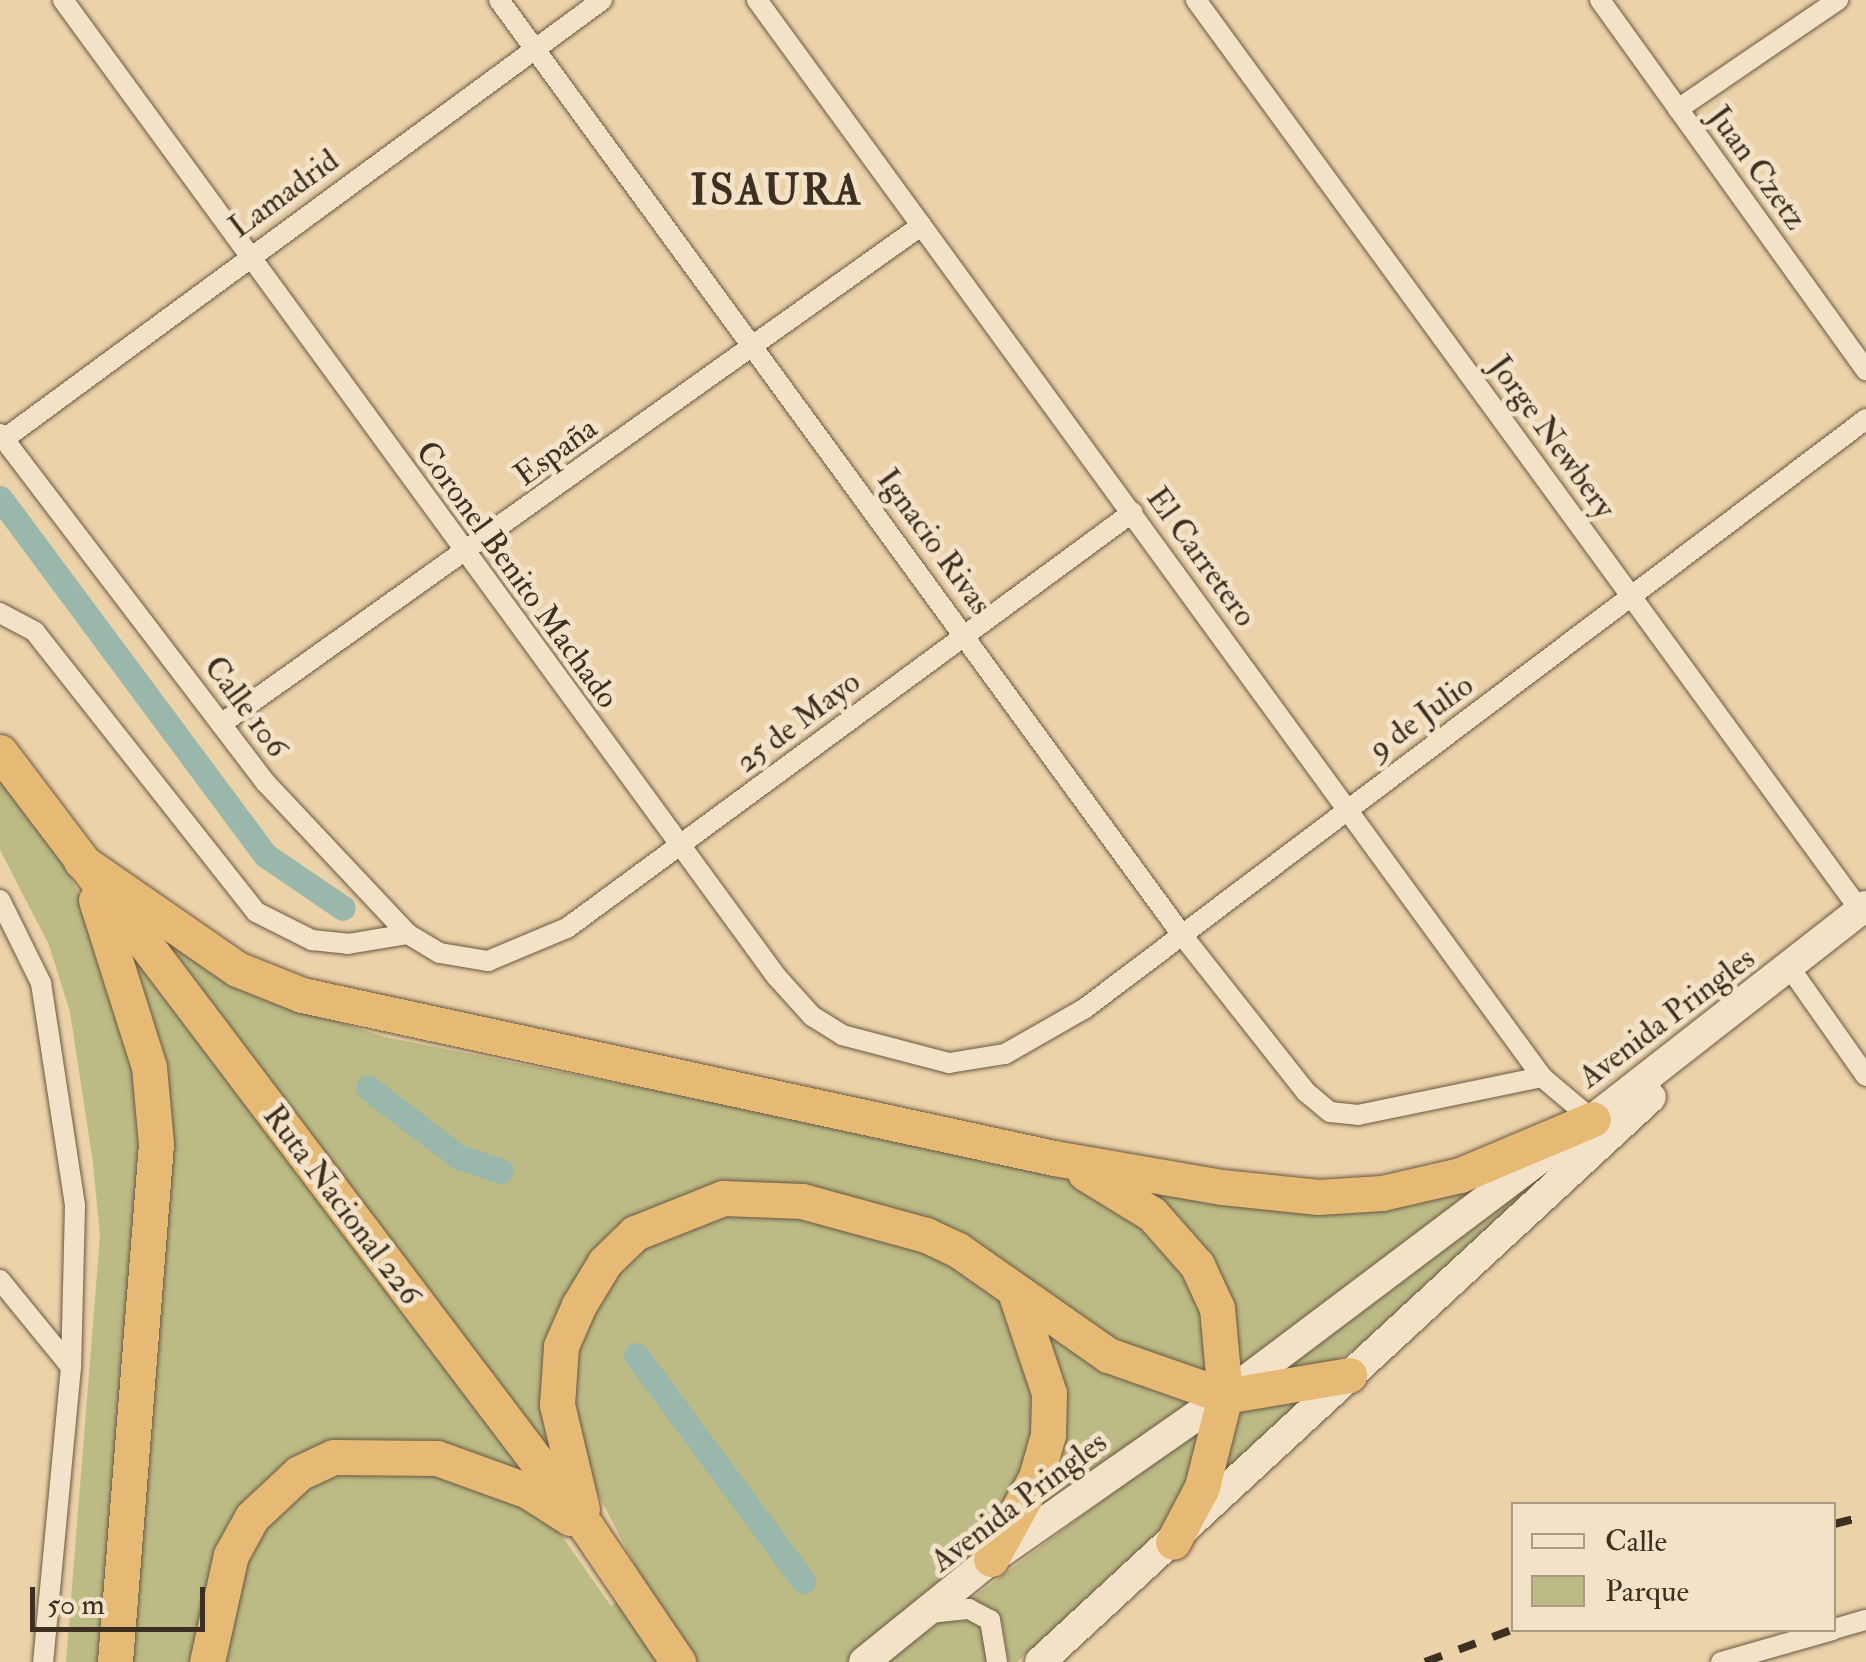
<!DOCTYPE html>
<meta charset="utf-8">
<style>
body{margin:0}
#map{position:relative;width:1866px;height:1662px;overflow:hidden;background:#ecd2a9;font-family:"IM FELL Double Pica",serif}
div>[style]{position:absolute}
.green>*{inset:0;background:#bcbb85}
.canal>*{height:25px;margin:-12.5px;padding:0 12.5px;transform-origin:12.5px;border-radius:12.5px;background:#99b7ab}
.roads{filter:drop-shadow(0 0 2px #695843) drop-shadow(0 0 2px #695843)}
.minor>*{height:20px;margin:-10px;padding:0 10px;transform-origin:10px;border-radius:10px;background:#f3e2c7}
.secondary>*{height:30px;margin:-15px;padding:0 15px;transform-origin:15px;border-radius:15px;background:#f3e2c7}
.trunk>*{height:35px;margin:-17.5px;padding:0 17.5px;transform-origin:17.5px;border-radius:17.5px;background:#e6b974}
.rail>*{height:8px;margin-top:-4px;transform-origin:0;background:repeating-linear-gradient(90deg,#3d3021 0 18px,transparent 0 36px)}
span{translate:-50% -50%;white-space:nowrap;text-align:center;line-height:1.15;-webkit-text-stroke:10px #f3e2c7;paint-order:stroke}
.street-label{font-size:32px;color:#3d3021}
.district-label{font-size:42px;color:#3d3021;font-weight:700;letter-spacing:2.5px}
.legend{position:absolute;left:1511px;top:1502px;width:325px;height:130px;box-sizing:border-box;background:#f3e2c7;border:2px solid #aa9b85;margin:0;padding:12px 18px;list-style:none;font-size:30px;color:#3d3021}
.legend li{display:flex;align-items:center;gap:20px;height:50px}
.legend b{width:50px;border:2px solid #aa9b85}
.scale{position:absolute;left:30px;top:1587px;width:175px;height:45px;box-sizing:border-box;border:5px solid #3d3021;border-top:0;padding-left:12px;font-size:30px;line-height:35px;white-space:nowrap;color:#3d3021;-webkit-text-stroke:8px #f3e2c7;paint-order:stroke}
</style>
<div id="map">
<div class="green">
<div style="clip-path:polygon(0 778px,58px 848px,110px 964px,144px 1085px,109px 1662px,66px 1662px,100px 1236px,93px 1163px,70px 1012px,49px 945px,0 850px)"></div>
<div style="clip-path:polygon(131px 910px,291px 1007px,385px 1037px,1070px 1173px,1156px 1230px,1208px 1304px,1216px 1380px,1112px 1352px,1007px 1271px,794px 1190px,585px 1269px,557px 1471px)"></div>
<div style="clip-path:polygon(119px 929px,537px 1483px,432px 1440px,340px 1446px,267px 1486px,196px 1662px,125px 1662px,158px 1313px)"></div>
<div style="clip-path:polygon(1583px 1137px,1589px 1143px,1370px 1341px,1313px 1372px,1268px 1378px)"></div>
<div style="clip-path:polygon(1518px 1166px,1232px 1379px,1228px 1308px,1113px 1178px,1267px 1201px)"></div>
<div style="clip-path:polygon(793px 1212px,937px 1252px,1004px 1296px,1041px 1419px,1001px 1522px,970px 1560px,887px 1632px,847px 1662px,222px 1662px,251px 1543px,308px 1481px,384px 1460px,541px 1506px,611px 1606px,644px 1583px,579px 1457px,566px 1402px,571px 1341px,616px 1262px,682px 1217px)"></div>
<div style="clip-path:polygon(1039px 1321px,1204px 1400px,1017px 1532px,1049px 1468px)"></div>
<div style="clip-path:polygon(1324px 1389px,1205px 1498px,1233px 1404px)"></div>
<div style="clip-path:polygon(1210px 1420px,1200px 1467px,1159px 1535px,1017px 1662px,1009px 1662px,1002px 1623px,971px 1599px)"></div>
<div style="clip-path:polygon(941px 1621px,974px 1621px,987px 1639px,988px 1662px,886px 1662px)"></div>
</div>
<div class="canal">
<div style="left:0;top:498px;width:445px;rotate:53.4deg"></div>
<div style="left:265px;top:855px;width:94px;rotate:34.2deg"></div>
<div style="left:368px;top:1088px;width:114px;rotate:37.2deg"></div>
<div style="left:459px;top:1157px;width:44px;rotate:18.4deg"></div>
<div style="left:636px;top:1355px;width:281px;rotate:53.5deg"></div>
</div>
<div class="roads">
<div class="minor">
<div style="left:63px;top:0;width:1209px;rotate:53.85deg"></div>
<div style="left:776px;top:976px;width:54px;rotate:48deg"></div>
<div style="left:812px;top:1016px;width:36px;rotate:32deg"></div>
<div style="left:842px;top:1035px;width:111px;rotate:14.7deg"></div>
<div style="left:949px;top:1063px;width:57px;rotate:-9.1deg"></div>
<div style="left:1005px;top:1054px;width:91px;rotate:-29.7deg"></div>
<div style="left:1084px;top:1009px;width:980px;rotate:-37.03deg"></div>
<div style="left:499px;top:0;width:1158px;rotate:53.85deg"></div>
<div style="left:1182px;top:935px;width:200px;rotate:51.7deg"></div>
<div style="left:1306px;top:1092px;width:31px;rotate:40deg"></div>
<div style="left:1330px;top:1112px;width:28px;rotate:6deg"></div>
<div style="left:1358px;top:1115px;width:188px;rotate:-11.7deg"></div>
<div style="left:757px;top:0;width:1333px;rotate:53.91deg"></div>
<div style="left:1542px;top:1077px;width:70px;rotate:40.3deg"></div>
<div style="left:1196px;top:0;width:1126px;rotate:53.88deg"></div>
<div style="left:1600px;top:0;width:456px;rotate:54.3deg"></div>
<div style="left:1678px;top:109px;width:194px;rotate:-34.3deg"></div>
<div style="left:0;top:434px;width:439px;rotate:52.7deg"></div>
<div style="left:266px;top:783px;width:207px;rotate:46.8deg"></div>
<div style="left:408px;top:934px;width:37px;rotate:31deg"></div>
<div style="left:440px;top:953px;width:49px;rotate:9.5deg"></div>
<div style="left:488px;top:961px;width:86px;rotate:-22.7deg"></div>
<div style="left:567px;top:928px;width:702px;rotate:-36.32deg"></div>
<div style="left:4px;top:439px;width:742px;rotate:-36.28deg"></div>
<div style="left:0;top:613px;width:40px;rotate:28deg"></div>
<div style="left:35px;top:632px;width:357px;rotate:51.7deg"></div>
<div style="left:256px;top:912px;width:63px;rotate:26.6deg"></div>
<div style="left:312px;top:940px;width:36px;rotate:6deg"></div>
<div style="left:348px;top:944px;width:61px;rotate:-9.5deg"></div>
<div style="left:221px;top:724px;width:860px;rotate:-35.44deg"></div>
<div style="left:0;top:900px;width:93px;rotate:63.7deg"></div>
<div style="left:41px;top:983px;width:226px;rotate:81.3deg"></div>
<div style="left:75px;top:1206px;width:161px;rotate:91.4deg"></div>
<div style="left:71px;top:1367px;width:296px;rotate:95.4deg"></div>
<div style="left:1790px;top:968px;width:132px;rotate:54.9deg"></div>
<div style="left:0;top:1280px;width:112px;rotate:50.8deg"></div>
<div style="left:930px;top:1613px;width:39px;rotate:-6deg"></div>
<div style="left:969px;top:1609px;width:24px;rotate:28deg"></div>
<div style="left:990px;top:1620px;width:43px;rotate:80.5deg"></div>
<div style="left:1834px;top:1629px;width:33px;rotate:-16deg"></div>
<div style="left:1721px;top:1662px;width:116px;rotate:-15.9deg"></div>
</div>
<div class="secondary">
<div style="left:864px;top:1662px;width:164px;rotate:-39deg"></div>
<div style="left:991px;top:1559px;width:285px;rotate:-34.9deg"></div>
<div style="left:1225px;top:1396px;width:461px;rotate:-37deg"></div>
<div style="left:1593px;top:1119px;width:346px;rotate:-38deg"></div>
<div style="left:1040px;top:1662px;width:832px;rotate:-42.76deg"></div>
</div>
<div class="trunk">
<div style="left:0;top:752px;width:974px;rotate:52.88deg"></div>
<div style="left:588px;top:1529px;width:161px;rotate:55.9deg"></div>
<div style="left:81px;top:861px;width:190px;rotate:34.7deg"></div>
<div style="left:237px;top:969px;width:70px;rotate:21.8deg"></div>
<div style="left:302px;top:995px;width:769px;rotate:12.23deg"></div>
<div style="left:1054px;top:1158px;width:170px;rotate:9.8deg"></div>
<div style="left:1222px;top:1187px;width:97px;rotate:5.9deg"></div>
<div style="left:1318px;top:1197px;width:64px;rotate:-3.6deg"></div>
<div style="left:1382px;top:1193px;width:80px;rotate:-13deg"></div>
<div style="left:1460px;top:1175px;width:144px;rotate:-22.8deg"></div>
<div style="left:96px;top:900px;width:175px;rotate:72.4deg"></div>
<div style="left:149px;top:1067px;width:77px;rotate:84.8deg"></div>
<div style="left:156px;top:1144px;width:520px;rotate:94.53deg"></div>
<div style="left:1085px;top:1173px;width:79px;rotate:31.5deg"></div>
<div style="left:1152px;top:1214px;width:68px;rotate:48.6deg"></div>
<div style="left:1197px;top:1265px;width:47px;rotate:65.1deg"></div>
<div style="left:1217px;top:1308px;width:88px;rotate:84.8deg"></div>
<div style="left:1225px;top:1396px;width:94px;rotate:104.2deg"></div>
<div style="left:1202px;top:1487px;width:62px;rotate:117.8deg"></div>
<div style="left:582px;top:1509px;width:107px;rotate:-103.5deg"></div>
<div style="left:557px;top:1405px;width:59px;rotate:-86.1deg"></div>
<div style="left:561px;top:1346px;width:45px;rotate:-66.3deg"></div>
<div style="left:579px;top:1305px;width:50px;rotate:-58.8deg"></div>
<div style="left:605px;top:1262px;width:42px;rotate:-44deg"></div>
<div style="left:635px;top:1233px;width:95px;rotate:-21.7deg"></div>
<div style="left:723px;top:1198px;width:79px;rotate:2.2deg"></div>
<div style="left:802px;top:1201px;width:129px;rotate:15.3deg"></div>
<div style="left:926px;top:1235px;width:35px;rotate:25deg"></div>
<div style="left:958px;top:1250px;width:183px;rotate:35deg"></div>
<div style="left:1108px;top:1355px;width:124px;rotate:19.3deg"></div>
<div style="left:1225px;top:1396px;width:126px;rotate:-9.6deg"></div>
<div style="left:991px;top:1559px;width:94px;rotate:-61.2deg"></div>
<div style="left:1036px;top:1477px;width:44px;rotate:-74.1deg"></div>
<div style="left:1048px;top:1435px;width:42px;rotate:-88.6deg"></div>
<div style="left:1049px;top:1393px;width:107px;rotate:-108.6deg"></div>
<div style="left:207px;top:1662px;width:110px;rotate:-77.4deg"></div>
<div style="left:231px;top:1555px;width:43px;rotate:-61.1deg"></div>
<div style="left:252px;top:1517px;width:64px;rotate:-43.1deg"></div>
<div style="left:299px;top:1473px;width:38px;rotate:-25deg"></div>
<div style="left:334px;top:1457px;width:103px;rotate:0.6deg"></div>
<div style="left:437px;top:1458px;width:97px;rotate:19.9deg"></div>
<div style="left:528px;top:1491px;width:50px;rotate:32.7deg"></div>
</div>
</div>
<div class="rail">
<div style="left:1834px;top:1524px;width:33px;rotate:-14deg"></div>
<div style="left:1425px;top:1662px;width:95px;rotate:-20.3deg"></div>
</div>
<div class="street-label">
<span style="left:1757px;top:168px;rotate:54deg">Juan Czetz</span>
<span style="left:284px;top:194px;rotate:-36deg">Lamadrid</span>
<span style="left:1552px;top:437px;rotate:54deg">Jorge Newbery</span>
<span style="left:556px;top:452px;rotate:-36deg">España</span>
<span style="left:934px;top:542px;rotate:54deg">Ignacio Rivas</span>
<span style="left:1201px;top:557px;rotate:54deg">El Carretero</span>
<span style="left:517px;top:575px;rotate:54deg">Coronel Benito Machado</span>
<span style="left:246px;top:707px;rotate:53deg">Calle 106</span>
<span style="left:1421px;top:717px;rotate:-36deg">9 de Julio</span>
<span style="left:798px;top:722px;rotate:-37deg">25 de Mayo</span>
<span style="left:1667px;top:1018px;rotate:-37deg">Avenida Pringles</span>
<span style="left:342px;top:1205px;rotate:53deg">Ruta Nacional 226</span>
<span style="left:1019px;top:1502px;rotate:-37deg">Avenida Pringles</span>
</div>
<div class="district-label">
<span style="left:777px;top:191px">ISAURA</span>
</div>
<ul class="legend">
<li><b style="height:12px;background:#f3e2c7"></b>Calle</li>
<li><b style="height:28px;background:#bcbb85"></b>Parque</li>
</ul>
<div class="scale">50 m</div>
</div>
